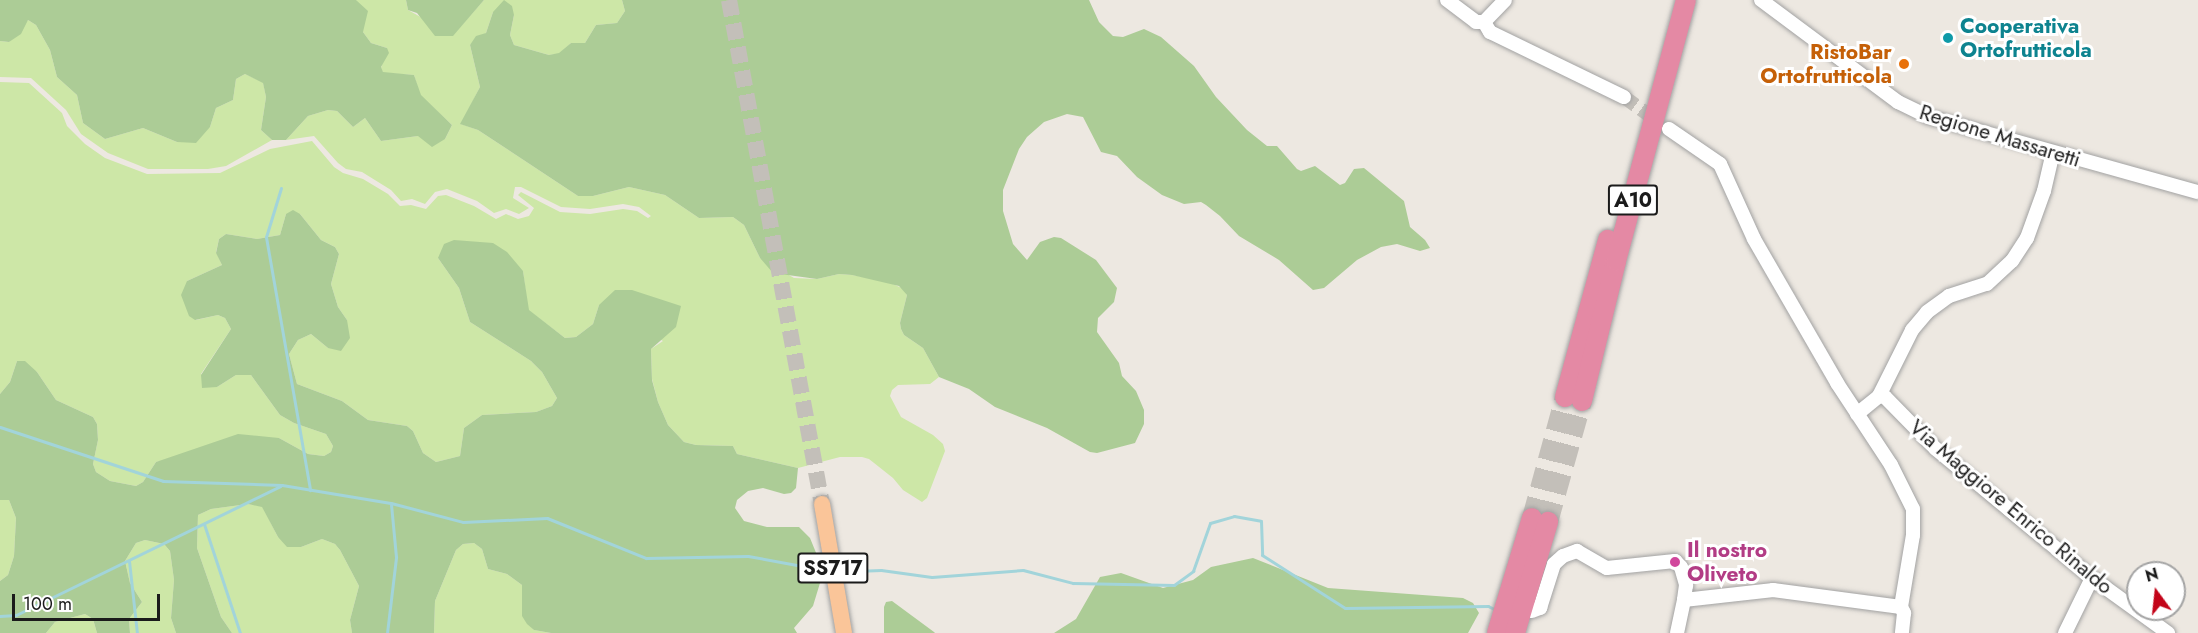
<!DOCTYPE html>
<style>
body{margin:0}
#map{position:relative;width:2198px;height:633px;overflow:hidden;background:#ede8e1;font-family:Jost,sans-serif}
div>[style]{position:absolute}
.grass>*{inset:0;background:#cde7a7}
.forest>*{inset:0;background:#accc96}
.stream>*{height:3px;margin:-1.5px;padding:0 1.5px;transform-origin:1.5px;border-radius:1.5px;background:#a2d4da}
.minor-tunnel>*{height:14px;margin-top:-7px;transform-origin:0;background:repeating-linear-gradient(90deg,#c3bfb9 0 14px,transparent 0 21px)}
.major-tunnel>*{height:16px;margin-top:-8px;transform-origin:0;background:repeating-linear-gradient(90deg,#c3bfb9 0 16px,transparent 0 24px)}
.highway-tunnel>*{height:20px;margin-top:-10px;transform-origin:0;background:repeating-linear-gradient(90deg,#c3bfb9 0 20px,transparent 0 30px)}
.roads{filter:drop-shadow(0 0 2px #a2a2a2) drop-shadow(0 0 2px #a2a2a2)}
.minor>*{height:14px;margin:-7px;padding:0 7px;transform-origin:7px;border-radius:7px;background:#fff}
.major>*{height:16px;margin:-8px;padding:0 8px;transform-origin:8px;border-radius:8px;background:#fac599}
.highway>*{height:20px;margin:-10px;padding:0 10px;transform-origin:10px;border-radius:10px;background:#e489a4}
.dots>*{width:16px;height:16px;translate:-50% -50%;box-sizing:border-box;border:3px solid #fff;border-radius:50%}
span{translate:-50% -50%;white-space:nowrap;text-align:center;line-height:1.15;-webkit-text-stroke:6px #fff;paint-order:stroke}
.shield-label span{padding:2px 4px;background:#fff;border:2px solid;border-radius:4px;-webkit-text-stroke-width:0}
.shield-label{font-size:20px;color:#1b1b1b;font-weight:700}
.culture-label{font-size:21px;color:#0d838f;font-weight:700}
.left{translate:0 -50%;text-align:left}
.food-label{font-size:21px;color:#c56008;font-weight:700}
.right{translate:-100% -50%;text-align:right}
.street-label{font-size:21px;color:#1b1b1b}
.hotel-label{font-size:21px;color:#b23c85;font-weight:700}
.north{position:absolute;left:2126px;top:561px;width:60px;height:60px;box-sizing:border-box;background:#fff;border:2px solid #a4a4a4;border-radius:50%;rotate:345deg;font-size:16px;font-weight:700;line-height:24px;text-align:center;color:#1b1b1b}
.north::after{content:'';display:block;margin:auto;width:21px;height:27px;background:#c30419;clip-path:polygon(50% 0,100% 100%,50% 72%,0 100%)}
.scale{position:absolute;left:12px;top:594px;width:148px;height:27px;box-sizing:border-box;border:3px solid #1b1b1b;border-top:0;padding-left:8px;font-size:18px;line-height:21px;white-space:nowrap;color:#1b1b1b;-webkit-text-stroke:4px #fff;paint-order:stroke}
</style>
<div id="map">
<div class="grass">
<div style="clip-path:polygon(356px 0,406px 0,408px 10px,453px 35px,484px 0,622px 0,625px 11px,617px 23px,596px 25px,585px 43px,571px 43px,559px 54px,549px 55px,514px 45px,510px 35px,514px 15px,493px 12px,486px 33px,470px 45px,480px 87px,461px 124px,478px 130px,578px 196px,593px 196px,629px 187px,665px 195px,699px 218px,733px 217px,744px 225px,760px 258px,794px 278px,817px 279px,839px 274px,852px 275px,886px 281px,904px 289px,907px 295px,900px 323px,901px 329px,904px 335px,923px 348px,939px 377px,930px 384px,898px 385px,892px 390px,890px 396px,901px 417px,933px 435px,943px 444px,945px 451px,927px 498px,922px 502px,903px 490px,893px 478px,869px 459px,862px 457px,840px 457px,798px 468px,737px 454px,733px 446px,696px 445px,684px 442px,668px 425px,658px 402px,652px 379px,651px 349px,663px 341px,599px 305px,593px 324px,576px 337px,565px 338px,528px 310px,523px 271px,438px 258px,459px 288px,470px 322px,531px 361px,542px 372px,557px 398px,552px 406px,536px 412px,482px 415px,464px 428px,460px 456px,436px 462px,423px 453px,413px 431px,407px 426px,368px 420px,342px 401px,297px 384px,289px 354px,298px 340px,311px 334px,328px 348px,347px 320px,338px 307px,331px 284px,339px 254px,335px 247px,321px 240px,300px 214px,286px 214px,280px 235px,257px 239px,226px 234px,219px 239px,216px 252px,222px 265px,187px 281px,196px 320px,218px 315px,225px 318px,231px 329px,201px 374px,217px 387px,236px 375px,251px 375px,280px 415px,294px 423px,326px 434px,333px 446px,331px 452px,324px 456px,308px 454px,279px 438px,156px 462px,143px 482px,136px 486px,110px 481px,96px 472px,93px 464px,98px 440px,97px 424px,93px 417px,56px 400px,37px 372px,17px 361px,10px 382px,0 394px,0 82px,29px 83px,62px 113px,67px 126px,85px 144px,105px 158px,147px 174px,220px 173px,270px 149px,312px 141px,334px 167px,343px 173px,363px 179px,388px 194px,400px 206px,411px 205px,426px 209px,438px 196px,446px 195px,474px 206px,496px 219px,506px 214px,518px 219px,529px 216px,534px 208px,518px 195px,521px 192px,560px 212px,590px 214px,623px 209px,637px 211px,648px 218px,651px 216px,639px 207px,623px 204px,590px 209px,561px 207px,521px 187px,515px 187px,513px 198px,529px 208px,519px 214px,506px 209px,494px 213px,477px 201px,447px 189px,435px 192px,425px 204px,412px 199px,401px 201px,391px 190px,362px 172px,346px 169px,338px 163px,314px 136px,286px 140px,308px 116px,328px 110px,337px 111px,353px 127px,365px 118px,381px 141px,418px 136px,445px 139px,452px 125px,420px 95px,414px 75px,383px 73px,381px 68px,387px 48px,371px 43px,363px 32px)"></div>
<div style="clip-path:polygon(28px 20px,36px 25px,50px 50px,57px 77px,77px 95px,83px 123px,105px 139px,143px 128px,177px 142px,210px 127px,216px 108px,233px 100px,236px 79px,245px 74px,263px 82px,266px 97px,261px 130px,272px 140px,226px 166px,208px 169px,148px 169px,108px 153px,81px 134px,66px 110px,31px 78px,0 77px,0 41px,9px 42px)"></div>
<div style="clip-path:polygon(0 500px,9px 500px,16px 518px,14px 556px,8px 575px,0 581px)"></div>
<div style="clip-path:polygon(248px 504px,262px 506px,278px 537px,301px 547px,322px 539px,335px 544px,340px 550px,359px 586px,350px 620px,352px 633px,232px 633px,221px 617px,197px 548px,198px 515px,211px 509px)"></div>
<div style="clip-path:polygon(145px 540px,164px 544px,170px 551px,174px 580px,171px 618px,176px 633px,130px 633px,129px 619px,142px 602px,130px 583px,125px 561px,136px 543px)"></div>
<div style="clip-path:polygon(474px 543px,482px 549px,488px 569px,507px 574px,522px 585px,522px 615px,534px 630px,551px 633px,434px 633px,435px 601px,456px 550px,463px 544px)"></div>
<div style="clip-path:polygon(85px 614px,93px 619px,97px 633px,46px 633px,55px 622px)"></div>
</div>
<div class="forest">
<div style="clip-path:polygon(0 0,356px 0,368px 11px,363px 32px,371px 43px,387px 48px,389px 53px,381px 67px,383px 72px,414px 75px,421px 95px,452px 125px,445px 139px,432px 147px,418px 136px,381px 141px,365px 118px,353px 127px,337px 111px,328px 110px,308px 116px,286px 140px,272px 140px,261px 130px,266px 97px,263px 83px,245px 74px,236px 79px,233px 100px,216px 108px,210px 127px,196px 143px,177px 142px,143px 128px,105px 139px,83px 123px,77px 95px,57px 77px,50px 50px,36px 25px,28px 20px,21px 34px,9px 42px,0 41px)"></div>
<div style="clip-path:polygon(406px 0,484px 0,453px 36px,435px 36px,417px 13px,408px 10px)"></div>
<div style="clip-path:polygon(504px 0,512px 6px,514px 15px,510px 35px,514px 45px,549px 55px,559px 53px,571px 43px,585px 43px,596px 25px,617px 23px,625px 11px,622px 0,1089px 0,1099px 22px,1113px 36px,1123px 37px,1144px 29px,1161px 37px,1194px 66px,1216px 97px,1247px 130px,1267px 146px,1277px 146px,1297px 169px,1301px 171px,1315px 166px,1340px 185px,1345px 183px,1354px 169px,1364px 168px,1404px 201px,1410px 227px,1425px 240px,1430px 248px,1420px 251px,1397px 244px,1381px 247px,1357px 260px,1324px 288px,1313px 290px,1279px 260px,1239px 236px,1220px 216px,1206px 205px,1201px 202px,1184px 204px,1162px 195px,1137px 177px,1117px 156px,1101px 152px,1083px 117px,1067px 114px,1044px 122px,1027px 137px,1019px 149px,1003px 190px,1003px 211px,1013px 244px,1027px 260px,1040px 242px,1054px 237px,1061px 238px,1096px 260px,1117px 288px,1114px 302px,1098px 318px,1097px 332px,1119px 363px,1122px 376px,1136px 391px,1144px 410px,1144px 424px,1135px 443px,1097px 453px,1090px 452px,1047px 428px,995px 407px,969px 389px,939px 377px,923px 348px,904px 335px,901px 329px,900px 323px,907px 295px,899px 286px,852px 275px,839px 274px,817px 279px,773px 273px,760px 258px,744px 225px,733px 217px,699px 218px,665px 195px,629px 187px,593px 196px,578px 196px,478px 130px,460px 124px,480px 87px,470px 45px,476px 36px,486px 33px,493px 12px)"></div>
<div style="clip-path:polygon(293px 210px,300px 214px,321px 240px,335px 247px,339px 254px,331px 284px,338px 307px,347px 320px,350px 338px,341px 351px,328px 348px,311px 334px,298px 340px,289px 354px,297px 384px,342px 401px,368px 420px,407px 426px,413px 431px,423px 453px,436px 462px,460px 456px,464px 428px,482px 415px,536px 412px,552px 406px,557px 398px,542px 372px,531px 361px,470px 322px,459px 288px,438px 258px,444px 244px,454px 240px,493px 243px,507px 252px,523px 271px,529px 310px,565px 338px,576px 337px,593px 324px,599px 305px,615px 290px,632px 290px,681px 306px,676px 327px,651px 349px,652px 380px,658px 402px,668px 425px,684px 442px,696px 445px,733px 446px,737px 454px,798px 468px,796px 488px,791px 493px,784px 494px,763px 488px,748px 491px,737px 500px,735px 508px,744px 521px,767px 527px,799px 527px,810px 538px,819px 560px,820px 583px,813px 606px,794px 628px,797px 633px,551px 633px,534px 630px,527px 624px,522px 616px,522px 585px,507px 574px,488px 569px,482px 549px,474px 543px,463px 544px,456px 550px,435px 601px,434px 633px,352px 633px,350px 620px,359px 586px,340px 550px,335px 544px,322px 539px,301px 547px,287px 547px,278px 537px,262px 507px,248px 504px,211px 509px,198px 515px,197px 548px,221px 617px,232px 633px,176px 633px,171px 618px,174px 580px,170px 551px,164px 544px,145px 540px,136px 543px,125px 561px,130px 583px,142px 602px,129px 619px,130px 633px,97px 633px,93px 619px,85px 614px,55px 622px,46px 633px,0 633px,0 581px,8px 575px,14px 556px,16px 518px,9px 500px,0 500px,0 394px,10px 382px,17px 361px,25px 361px,37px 372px,56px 400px,93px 417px,97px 424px,98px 440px,93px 464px,96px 472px,110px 481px,136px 486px,143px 482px,156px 462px,238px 434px,279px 438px,308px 454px,324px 456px,331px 452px,333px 446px,326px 434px,294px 423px,280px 415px,251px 375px,236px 375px,217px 387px,202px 388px,201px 375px,231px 329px,225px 318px,218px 315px,195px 320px,189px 316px,181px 295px,187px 281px,222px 265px,216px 253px,219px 239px,226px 234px,257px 239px,280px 235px,286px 214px)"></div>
<div style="clip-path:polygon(1253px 558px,1328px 588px,1463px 598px,1473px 603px,1479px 613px,1468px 633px,1054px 633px,1076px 619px,1100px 577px,1121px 573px,1163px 588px,1193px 580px,1211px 567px)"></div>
<div style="clip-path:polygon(892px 601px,934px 632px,935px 633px,884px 633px,884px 607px,886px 602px)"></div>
</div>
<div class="stream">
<div style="left:281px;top:188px;width:51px;rotate:107deg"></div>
<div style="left:266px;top:237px;width:257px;rotate:80.1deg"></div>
<div style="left:0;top:427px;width:172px;rotate:18.3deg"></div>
<div style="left:163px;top:481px;width:119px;rotate:1.9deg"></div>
<div style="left:282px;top:485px;width:110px;rotate:9.4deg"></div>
<div style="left:391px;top:503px;width:74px;rotate:14.8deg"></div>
<div style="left:463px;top:522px;width:84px;rotate:-2.7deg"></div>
<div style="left:547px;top:518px;width:107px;rotate:22deg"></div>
<div style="left:646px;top:558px;width:102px;rotate:-1.1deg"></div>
<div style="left:748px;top:556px;width:77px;rotate:10.4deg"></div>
<div style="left:204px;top:524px;width:115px;rotate:71.7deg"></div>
<div style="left:129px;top:561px;width:72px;rotate:83.7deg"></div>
<div style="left:855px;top:571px;width:26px;rotate:-2deg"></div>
<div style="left:881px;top:570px;width:51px;rotate:7.8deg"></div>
<div style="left:932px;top:577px;width:91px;rotate:-4.4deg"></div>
<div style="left:1023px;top:570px;width:52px;rotate:14.6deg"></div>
<div style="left:1073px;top:583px;width:101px;rotate:1.1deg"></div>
<div style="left:1174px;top:585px;width:24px;rotate:-36deg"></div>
<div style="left:1193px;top:571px;width:51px;rotate:-70.5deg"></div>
<div style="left:1210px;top:523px;width:25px;rotate:-16deg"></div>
<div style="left:1234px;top:516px;width:27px;rotate:10deg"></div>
<div style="left:1261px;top:521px;width:34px;rotate:88deg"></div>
<div style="left:1262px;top:555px;width:98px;rotate:32.6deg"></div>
<div style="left:1345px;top:608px;width:143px;rotate:-0.8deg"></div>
<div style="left:1488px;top:606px;width:7px;rotate:27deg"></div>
<div style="left:0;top:616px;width:16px;rotate:-4deg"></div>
<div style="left:16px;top:615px;width:294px;rotate:-26deg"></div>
<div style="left:387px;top:633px;width:77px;rotate:-83.2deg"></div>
<div style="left:396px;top:557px;width:53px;rotate:-95.4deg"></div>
</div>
<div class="minor-tunnel">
<div style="left:1624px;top:97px;width:44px;rotate:35.8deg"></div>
</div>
<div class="major-tunnel">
<div style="left:729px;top:0;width:513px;rotate:79.55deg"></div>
</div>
<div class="highway-tunnel">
<div style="left:1532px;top:518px;width:125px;rotate:-74.7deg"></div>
<div style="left:1548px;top:522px;width:126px;rotate:-74.3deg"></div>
</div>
<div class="roads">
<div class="minor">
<div style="left:1447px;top:0;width:36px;rotate:37deg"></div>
<div style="left:1476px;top:22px;width:8px"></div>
<div style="left:1484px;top:22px;width:30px;rotate:-46deg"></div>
<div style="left:1761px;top:0;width:171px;rotate:36.7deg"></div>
<div style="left:1898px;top:102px;width:34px;rotate:26deg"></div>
<div style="left:1929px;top:117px;width:279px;rotate:15.6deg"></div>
<div style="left:1484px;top:22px;width:12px;rotate:59deg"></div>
<div style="left:1490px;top:32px;width:149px;rotate:25.9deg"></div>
<div style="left:1669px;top:129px;width:62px;rotate:34.5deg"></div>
<div style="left:1720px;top:164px;width:82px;rotate:65.6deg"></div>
<div style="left:1754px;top:239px;width:166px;rotate:60deg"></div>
<div style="left:1837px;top:383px;width:98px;rotate:56.6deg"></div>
<div style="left:1891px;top:465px;width:49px;rotate:63.4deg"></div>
<div style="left:1913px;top:509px;width:26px;rotate:90deg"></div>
<div style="left:1913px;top:535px;width:73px;rotate:99.5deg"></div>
<div style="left:1901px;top:607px;width:7px;rotate:63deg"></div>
<div style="left:1904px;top:613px;width:20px;rotate:96deg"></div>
<div style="left:1879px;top:396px;width:74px;rotate:-63.4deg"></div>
<div style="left:1912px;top:330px;width:23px;rotate:-50deg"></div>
<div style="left:1927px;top:312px;width:27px;rotate:-36deg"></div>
<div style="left:1949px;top:296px;width:40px;rotate:-18deg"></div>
<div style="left:1987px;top:284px;width:34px;rotate:-43deg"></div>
<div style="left:2012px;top:261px;width:27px;rotate:-57deg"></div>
<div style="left:2027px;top:238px;width:50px;rotate:-70.1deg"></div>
<div style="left:2044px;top:191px;width:39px;rotate:-77deg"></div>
<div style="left:1857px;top:414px;width:28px;rotate:-39deg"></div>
<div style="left:1879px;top:396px;width:6px;rotate:9deg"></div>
<div style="left:1885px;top:397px;width:73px;rotate:45.6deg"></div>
<div style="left:1936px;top:449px;width:202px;rotate:39.6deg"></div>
<div style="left:2092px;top:578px;width:94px;rotate:35.9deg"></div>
<div style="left:1532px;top:611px;width:9px;rotate:-21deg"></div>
<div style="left:1540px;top:608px;width:46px;rotate:-72.3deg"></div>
<div style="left:1554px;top:564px;width:12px;rotate:-42deg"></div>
<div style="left:1563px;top:556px;width:15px;rotate:-20deg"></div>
<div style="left:1577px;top:551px;width:34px;rotate:30deg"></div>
<div style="left:1607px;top:568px;width:68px;rotate:-5.9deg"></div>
<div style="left:1675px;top:561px;width:8px;rotate:45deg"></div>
<div style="left:1681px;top:567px;width:19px;rotate:74deg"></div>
<div style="left:1686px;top:585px;width:15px;rotate:98deg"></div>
<div style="left:1677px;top:633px;width:34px;rotate:-78deg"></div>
<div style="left:1684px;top:600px;width:90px;rotate:-6.4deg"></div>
<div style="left:1773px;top:590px;width:129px;rotate:7.6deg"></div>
<div style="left:2065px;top:633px;width:61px;rotate:-63.9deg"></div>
</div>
<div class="major">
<div style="left:822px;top:504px;width:131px;rotate:80.3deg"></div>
</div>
<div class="highway">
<div style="left:1565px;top:397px;width:163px;rotate:-74.7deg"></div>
<div style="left:1582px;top:401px;width:144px;rotate:-76.3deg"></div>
<div style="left:1616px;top:261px;width:270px;rotate:-75deg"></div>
<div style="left:1497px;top:633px;width:120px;rotate:-73.1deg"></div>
<div style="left:1515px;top:633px;width:116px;rotate:-73.4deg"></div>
</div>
</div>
<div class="dots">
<div style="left:1948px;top:38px;background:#0f9aa8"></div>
<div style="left:1904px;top:64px;background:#e8710a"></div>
<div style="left:1675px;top:562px;background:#d1479c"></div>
</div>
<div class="shield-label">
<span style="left:1633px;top:200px">A10</span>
<span style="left:833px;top:568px">SS717</span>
</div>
<div class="culture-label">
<span class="left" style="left:1960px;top:38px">Cooperativa<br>Ortofrutticola</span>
</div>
<div class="food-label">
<span class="right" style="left:1892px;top:64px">RistoBar<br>Ortofrutticola</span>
</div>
<div class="street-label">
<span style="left:2000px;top:136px;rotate:17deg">Regione Massaretti</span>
<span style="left:2011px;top:507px;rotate:40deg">Via Maggiore Enrico Rinaldo</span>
</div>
<div class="hotel-label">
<span class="left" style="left:1687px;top:562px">Il nostro<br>Oliveto</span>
</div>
<div class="north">N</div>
<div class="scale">100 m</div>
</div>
